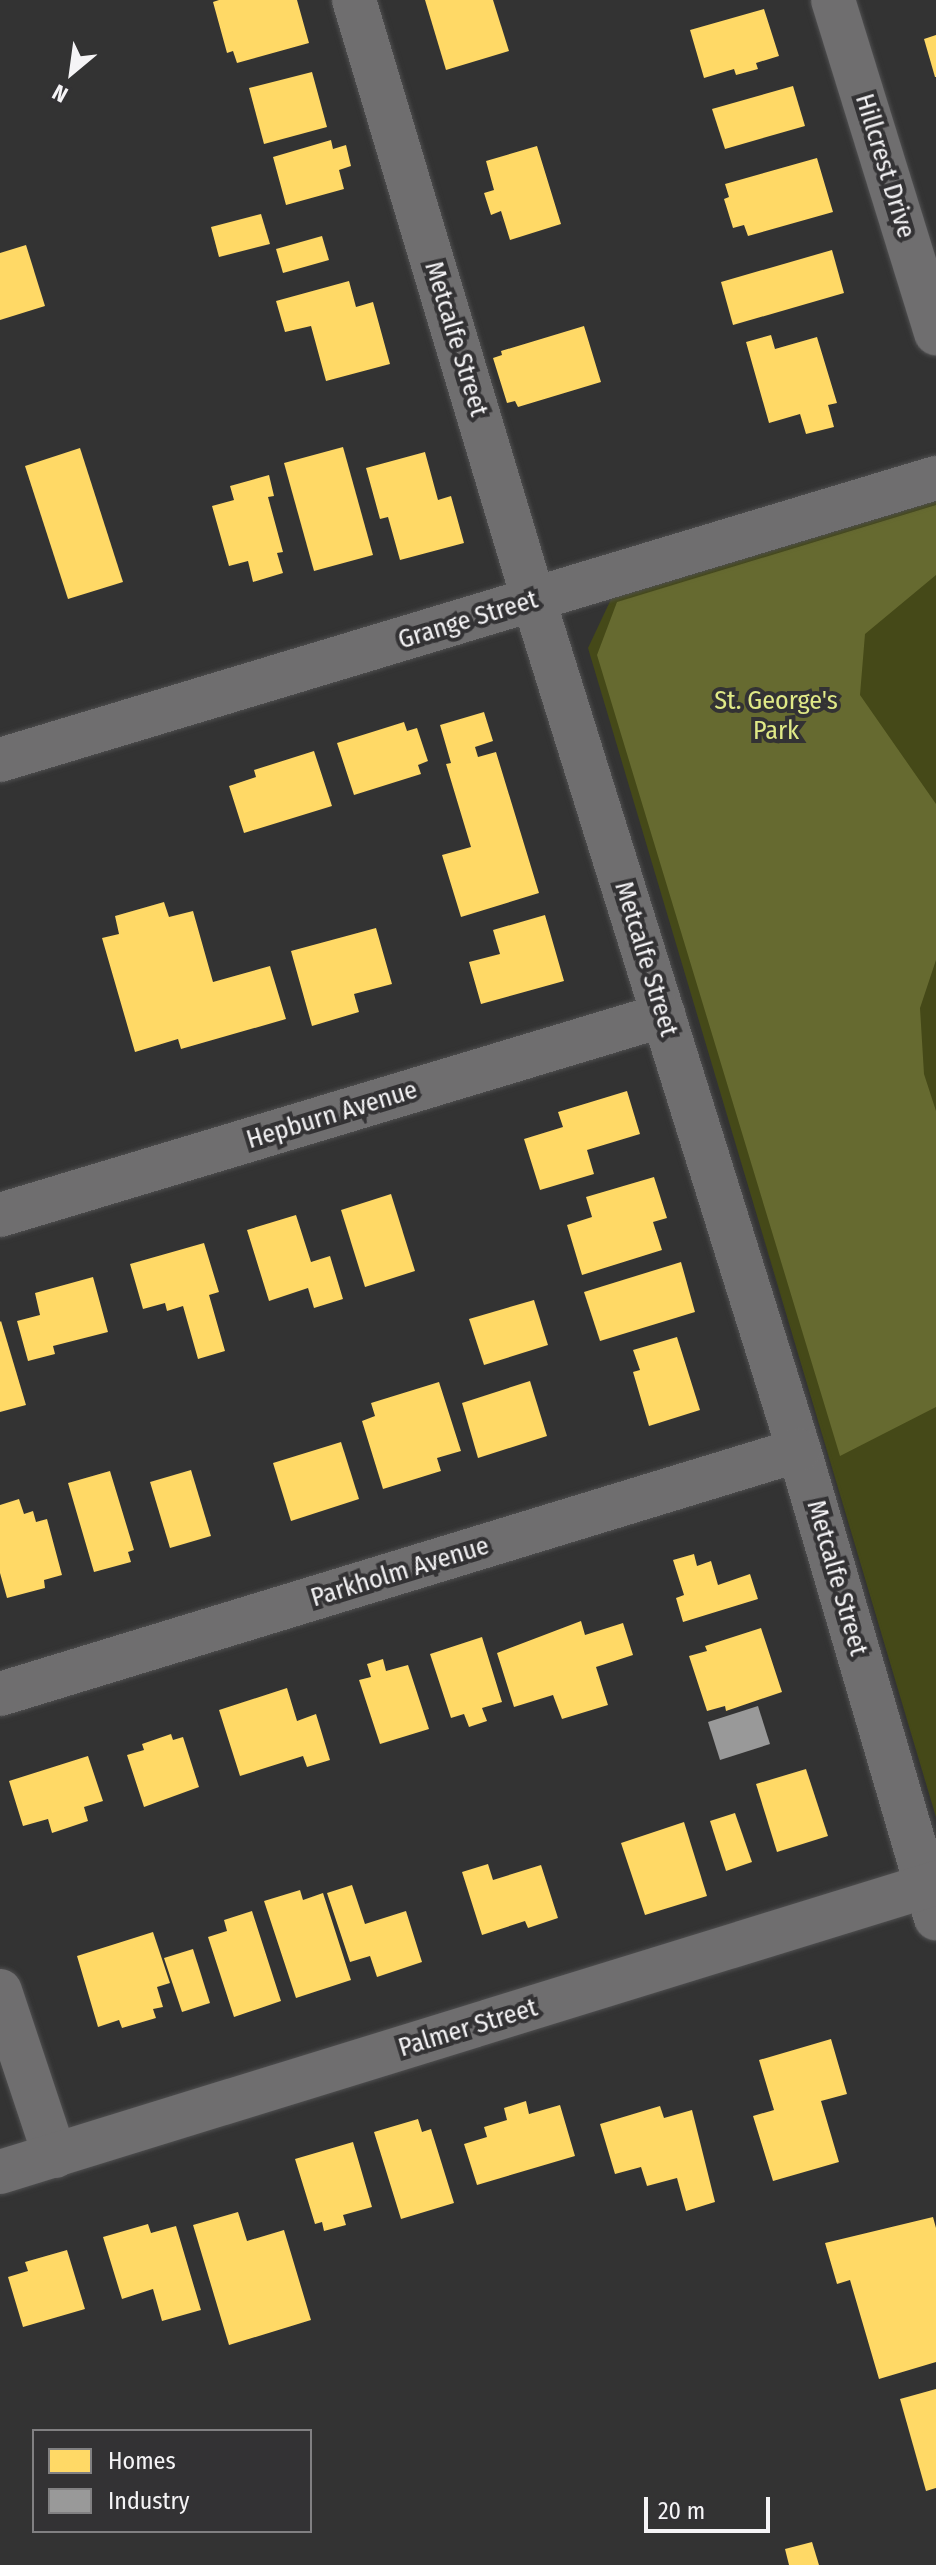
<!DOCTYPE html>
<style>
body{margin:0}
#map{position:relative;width:936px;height:2565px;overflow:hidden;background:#333;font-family:"Fira Sans Condensed",sans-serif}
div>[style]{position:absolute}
.green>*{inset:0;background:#454918}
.forest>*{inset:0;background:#666a30}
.homes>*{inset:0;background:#ffd966}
.industry>*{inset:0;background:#999}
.roads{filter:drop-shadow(0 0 2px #4f4f50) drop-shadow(0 0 2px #4f4f50)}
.minor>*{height:44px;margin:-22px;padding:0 22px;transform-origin:22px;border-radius:22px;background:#6f6e6f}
span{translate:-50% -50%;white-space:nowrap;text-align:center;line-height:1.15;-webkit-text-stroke:8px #333234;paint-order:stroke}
.street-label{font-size:26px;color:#f5f4f6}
.park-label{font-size:26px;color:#e0e987}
.legend{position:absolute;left:32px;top:2429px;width:280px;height:104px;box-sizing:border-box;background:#333234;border:2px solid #818082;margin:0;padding:10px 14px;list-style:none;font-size:24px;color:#f5f4f6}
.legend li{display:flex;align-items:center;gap:16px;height:40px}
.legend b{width:40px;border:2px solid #818082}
.north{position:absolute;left:32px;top:32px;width:80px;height:80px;-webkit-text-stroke:6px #333234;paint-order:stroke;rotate:209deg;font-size:22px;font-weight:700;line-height:32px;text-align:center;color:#f5f4f6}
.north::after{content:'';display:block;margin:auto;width:28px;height:36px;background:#f5f4f6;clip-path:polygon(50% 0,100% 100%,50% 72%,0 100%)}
.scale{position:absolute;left:644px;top:2497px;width:126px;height:36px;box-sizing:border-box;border:4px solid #f5f4f6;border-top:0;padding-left:10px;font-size:24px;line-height:28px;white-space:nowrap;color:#f5f4f6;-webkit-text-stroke:6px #333234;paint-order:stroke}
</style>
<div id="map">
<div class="green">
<div style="clip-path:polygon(936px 499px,936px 1817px,588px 648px,612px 597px)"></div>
</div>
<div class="forest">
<div style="clip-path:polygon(936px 505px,936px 575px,865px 634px,860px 695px,936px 804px,936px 960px,920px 1008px,924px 1074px,936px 1111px,936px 1407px,840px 1456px,597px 655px,617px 602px)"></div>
</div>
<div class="homes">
<div style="clip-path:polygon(219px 0,297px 0,309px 43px,237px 63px,233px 51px,227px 53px,213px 2px)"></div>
<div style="clip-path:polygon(425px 0,493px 0,509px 51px,446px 70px)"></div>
<div style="clip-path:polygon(764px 9px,779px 56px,756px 63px,758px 69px,736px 75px,734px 69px,704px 78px,690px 30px)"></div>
<div style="clip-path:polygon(936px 35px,936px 77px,935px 77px,924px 39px)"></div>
<div style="clip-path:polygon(312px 72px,327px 127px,264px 144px,249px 88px)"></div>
<div style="clip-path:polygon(793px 86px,805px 126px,725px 149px,712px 109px)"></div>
<div style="clip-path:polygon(331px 140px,333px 149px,346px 145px,351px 166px,339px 170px,344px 189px,286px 205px,273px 157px)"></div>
<div style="clip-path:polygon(537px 146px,561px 224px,510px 240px,501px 211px,491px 215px,484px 193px,494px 190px,486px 161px)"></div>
<div style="clip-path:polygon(817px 158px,833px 212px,748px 236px,744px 225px,733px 228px,724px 199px,729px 197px,725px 184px)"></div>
<div style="clip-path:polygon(261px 214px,270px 244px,219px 257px,211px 227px)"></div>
<div style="clip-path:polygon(322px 236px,329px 260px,283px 273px,276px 249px)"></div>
<div style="clip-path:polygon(26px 245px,45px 306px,0 320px,0 253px)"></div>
<div style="clip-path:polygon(832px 250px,844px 293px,733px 325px,721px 282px)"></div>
<div style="clip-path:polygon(349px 281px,356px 307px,373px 302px,390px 364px,326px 381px,311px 326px,285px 332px,276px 301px)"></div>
<div style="clip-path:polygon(584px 326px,601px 382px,518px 407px,515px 401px,507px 403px,493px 358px,502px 355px,501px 351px)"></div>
<div style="clip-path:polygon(771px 335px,775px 349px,817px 337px,837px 403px,828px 405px,834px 427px,806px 434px,800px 414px,769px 423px,746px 342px)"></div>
<div style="clip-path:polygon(343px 447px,373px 555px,314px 571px,284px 463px)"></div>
<div style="clip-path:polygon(80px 448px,123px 582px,68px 599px,25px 466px)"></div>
<div style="clip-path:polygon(425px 452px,438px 500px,451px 496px,464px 543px,400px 560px,388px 517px,380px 519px,366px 468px)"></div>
<div style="clip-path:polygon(269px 475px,274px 496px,268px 497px,283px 552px,277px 553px,283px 573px,253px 582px,248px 561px,229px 566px,212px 506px,234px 500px,230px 486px)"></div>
<div style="clip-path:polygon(484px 712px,493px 741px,475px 747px,478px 757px,496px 752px,539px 893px,461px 917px,442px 855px,471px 847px,446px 764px,451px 763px,440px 725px)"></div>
<div style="clip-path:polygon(404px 722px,407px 731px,417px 728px,428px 761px,418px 765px,421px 774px,354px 795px,337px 743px)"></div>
<div style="clip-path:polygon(314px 751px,332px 806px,244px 833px,229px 786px,256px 777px,254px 770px)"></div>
<div style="clip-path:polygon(164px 902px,169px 917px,193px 911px,213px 982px,270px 966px,286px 1019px,181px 1049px,178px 1039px,135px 1052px,102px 938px,119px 934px,115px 916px)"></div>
<div style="clip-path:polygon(545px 915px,564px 981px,481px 1004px,469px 962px,500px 954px,493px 930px)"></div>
<div style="clip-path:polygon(376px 928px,392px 984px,354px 994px,359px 1012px,312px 1026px,291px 951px)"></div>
<div style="clip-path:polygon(627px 1091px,640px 1134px,587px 1150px,594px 1174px,540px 1190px,524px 1139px,563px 1127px,558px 1112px)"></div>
<div style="clip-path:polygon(654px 1177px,667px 1218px,653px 1222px,662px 1250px,582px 1275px,567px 1225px,592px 1217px,586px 1197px)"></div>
<div style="clip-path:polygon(391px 1194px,415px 1271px,365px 1287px,341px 1210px)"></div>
<div style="clip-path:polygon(296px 1215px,311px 1262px,330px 1256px,343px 1299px,314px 1308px,308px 1288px,269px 1301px,247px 1230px)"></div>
<div style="clip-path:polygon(204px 1243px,219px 1292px,209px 1295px,225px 1351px,198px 1359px,183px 1306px,167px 1311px,165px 1303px,143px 1309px,130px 1264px)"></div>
<div style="clip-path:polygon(681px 1262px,695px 1312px,600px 1341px,584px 1292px)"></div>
<div style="clip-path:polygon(93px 1277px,108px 1332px,53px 1346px,55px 1354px,28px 1361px,17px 1321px,40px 1315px,35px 1293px)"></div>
<div style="clip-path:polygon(534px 1300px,548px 1345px,484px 1365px,469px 1319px)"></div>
<div style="clip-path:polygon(1px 1321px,26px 1405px,0 1412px,0 1322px)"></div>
<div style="clip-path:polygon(677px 1337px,700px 1410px,649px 1426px,633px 1372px,640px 1370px,633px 1350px)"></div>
<div style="clip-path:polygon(530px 1381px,547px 1436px,478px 1458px,462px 1403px)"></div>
<div style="clip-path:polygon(439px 1382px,461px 1451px,437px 1458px,441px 1471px,383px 1489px,362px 1421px,375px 1416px,371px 1403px)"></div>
<div style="clip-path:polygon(341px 1442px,359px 1499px,291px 1521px,273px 1463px)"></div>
<div style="clip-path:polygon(191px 1470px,211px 1536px,170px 1548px,150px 1482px)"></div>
<div style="clip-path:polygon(110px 1471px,134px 1550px,128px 1552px,131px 1562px,94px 1572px,68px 1483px)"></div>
<div style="clip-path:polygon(19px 1499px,24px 1514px,33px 1511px,36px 1522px,47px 1519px,62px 1575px,44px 1580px,45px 1588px,7px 1598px,0 1573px,0 1505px)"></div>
<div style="clip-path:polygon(694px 1554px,697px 1566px,711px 1561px,718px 1585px,750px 1574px,758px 1599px,683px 1622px,676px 1598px,684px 1595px,673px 1560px)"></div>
<div style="clip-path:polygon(581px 1621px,585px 1635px,623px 1623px,633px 1655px,596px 1667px,608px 1705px,562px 1719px,553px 1695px,514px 1707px,497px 1653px)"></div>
<div style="clip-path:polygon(761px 1628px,782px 1692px,726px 1711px,725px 1706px,707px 1711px,689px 1656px,707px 1651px,705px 1646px)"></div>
<div style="clip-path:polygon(482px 1637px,502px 1702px,482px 1708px,487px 1721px,469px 1727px,464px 1714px,451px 1718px,430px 1654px)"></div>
<div style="clip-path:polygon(383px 1659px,386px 1671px,408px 1665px,429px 1729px,380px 1744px,359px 1680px,371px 1677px,367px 1664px)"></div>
<div style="clip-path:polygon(287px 1688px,297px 1721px,316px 1714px,330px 1760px,307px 1767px,303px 1756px,240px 1776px,219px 1710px)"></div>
<div style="clip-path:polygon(171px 1734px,173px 1740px,183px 1737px,199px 1787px,144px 1807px,127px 1755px,144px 1750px,142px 1744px)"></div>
<div style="clip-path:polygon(88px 1756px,103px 1801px,84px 1807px,88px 1821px,52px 1833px,48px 1819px,23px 1826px,9px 1781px)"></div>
<div style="clip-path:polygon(806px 1769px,828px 1836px,777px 1852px,756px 1784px)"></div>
<div style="clip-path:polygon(735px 1813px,752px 1862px,726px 1871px,710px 1821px)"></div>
<div style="clip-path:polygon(684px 1822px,707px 1896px,645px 1915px,621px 1843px)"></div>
<div style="clip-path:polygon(488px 1864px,493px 1880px,541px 1865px,558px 1918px,528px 1928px,525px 1921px,482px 1935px,462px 1872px)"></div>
<div style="clip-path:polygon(352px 1885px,365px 1924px,406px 1911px,422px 1962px,377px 1977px,370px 1956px,350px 1962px,327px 1893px)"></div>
<div style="clip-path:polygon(300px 1890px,303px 1900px,323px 1893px,351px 1980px,296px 1998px,264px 1901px)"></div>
<div style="clip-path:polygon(252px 1911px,281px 2001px,234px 2017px,208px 1937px,227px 1931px,224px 1920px)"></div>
<div style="clip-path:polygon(153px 1932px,170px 1983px,157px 1987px,163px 2007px,153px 2009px,156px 2018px,122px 2028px,119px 2020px,98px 2027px,77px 1956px)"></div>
<div style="clip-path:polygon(193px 1949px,210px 2003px,182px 2012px,164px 1958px)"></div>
<div style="clip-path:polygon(831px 2039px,847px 2094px,821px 2101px,839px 2162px,773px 2181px,753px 2116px,774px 2110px,759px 2060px)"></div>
<div style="clip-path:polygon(526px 2101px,529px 2114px,560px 2105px,575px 2156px,477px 2185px,464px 2144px,487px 2137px,484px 2127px,507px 2120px,504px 2108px)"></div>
<div style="clip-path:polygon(660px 2106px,664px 2118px,692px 2110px,715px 2202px,686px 2211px,677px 2178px,647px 2186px,641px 2167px,615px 2174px,600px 2124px)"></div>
<div style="clip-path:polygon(418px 2119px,422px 2132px,431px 2129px,454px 2203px,401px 2219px,374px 2132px)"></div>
<div style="clip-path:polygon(353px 2142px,372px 2207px,343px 2215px,346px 2225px,324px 2231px,322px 2222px,315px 2224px,295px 2159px)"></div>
<div style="clip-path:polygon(238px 2212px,247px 2241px,284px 2230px,311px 2320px,229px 2345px,193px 2225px)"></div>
<div style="clip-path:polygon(933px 2217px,936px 2228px,936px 2362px,879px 2379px,850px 2280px,837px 2284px,825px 2243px)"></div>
<div style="clip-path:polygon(148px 2224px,151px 2233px,176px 2226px,201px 2310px,162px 2321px,153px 2289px,122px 2299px,103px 2237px)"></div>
<div style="clip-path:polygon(67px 2250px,85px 2309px,23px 2327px,8px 2277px,28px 2271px,25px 2262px)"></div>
<div style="clip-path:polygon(936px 2389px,936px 2488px,926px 2491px,900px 2399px)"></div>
<div style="clip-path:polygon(812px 2542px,819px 2565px,789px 2565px,785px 2549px)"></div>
</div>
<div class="industry">
<div style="clip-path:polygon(758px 1706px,770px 1744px,720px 1760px,708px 1722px)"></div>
</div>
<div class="roads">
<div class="minor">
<div style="left:354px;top:0;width:627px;rotate:73.33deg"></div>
<div style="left:534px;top:601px;width:889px;rotate:72.67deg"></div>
<div style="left:799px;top:1450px;width:488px;rotate:73.7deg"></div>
<div style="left:833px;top:0;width:349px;rotate:72.8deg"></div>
<div style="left:0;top:760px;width:978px;rotate:-16.77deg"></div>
<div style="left:0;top:1215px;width:693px;rotate:-16.76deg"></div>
<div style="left:0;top:1694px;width:835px;rotate:-16.98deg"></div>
<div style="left:0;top:1991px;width:174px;rotate:71.6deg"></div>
<div style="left:0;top:2172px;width:980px;rotate:-17.16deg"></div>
</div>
</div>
<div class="street-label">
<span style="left:885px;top:166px;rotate:73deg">Hillcrest Drive</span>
<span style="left:456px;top:339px;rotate:73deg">Metcalfe Street</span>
<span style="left:468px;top:620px;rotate:-17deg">Grange Street</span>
<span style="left:646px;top:959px;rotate:73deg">Metcalfe Street</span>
<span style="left:332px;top:1115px;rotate:-17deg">Hepburn Avenue</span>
<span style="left:400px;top:1572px;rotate:-17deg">Parkholm Avenue</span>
<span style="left:837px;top:1578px;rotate:74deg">Metcalfe Street</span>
<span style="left:468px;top:2028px;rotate:-17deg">Palmer Street</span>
</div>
<div class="park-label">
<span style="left:776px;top:716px">St. George's<br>Park</span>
</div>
<ul class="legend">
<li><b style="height:22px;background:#ffd966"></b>Homes</li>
<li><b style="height:22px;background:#999"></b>Industry</li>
</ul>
<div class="north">N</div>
<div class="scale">20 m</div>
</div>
